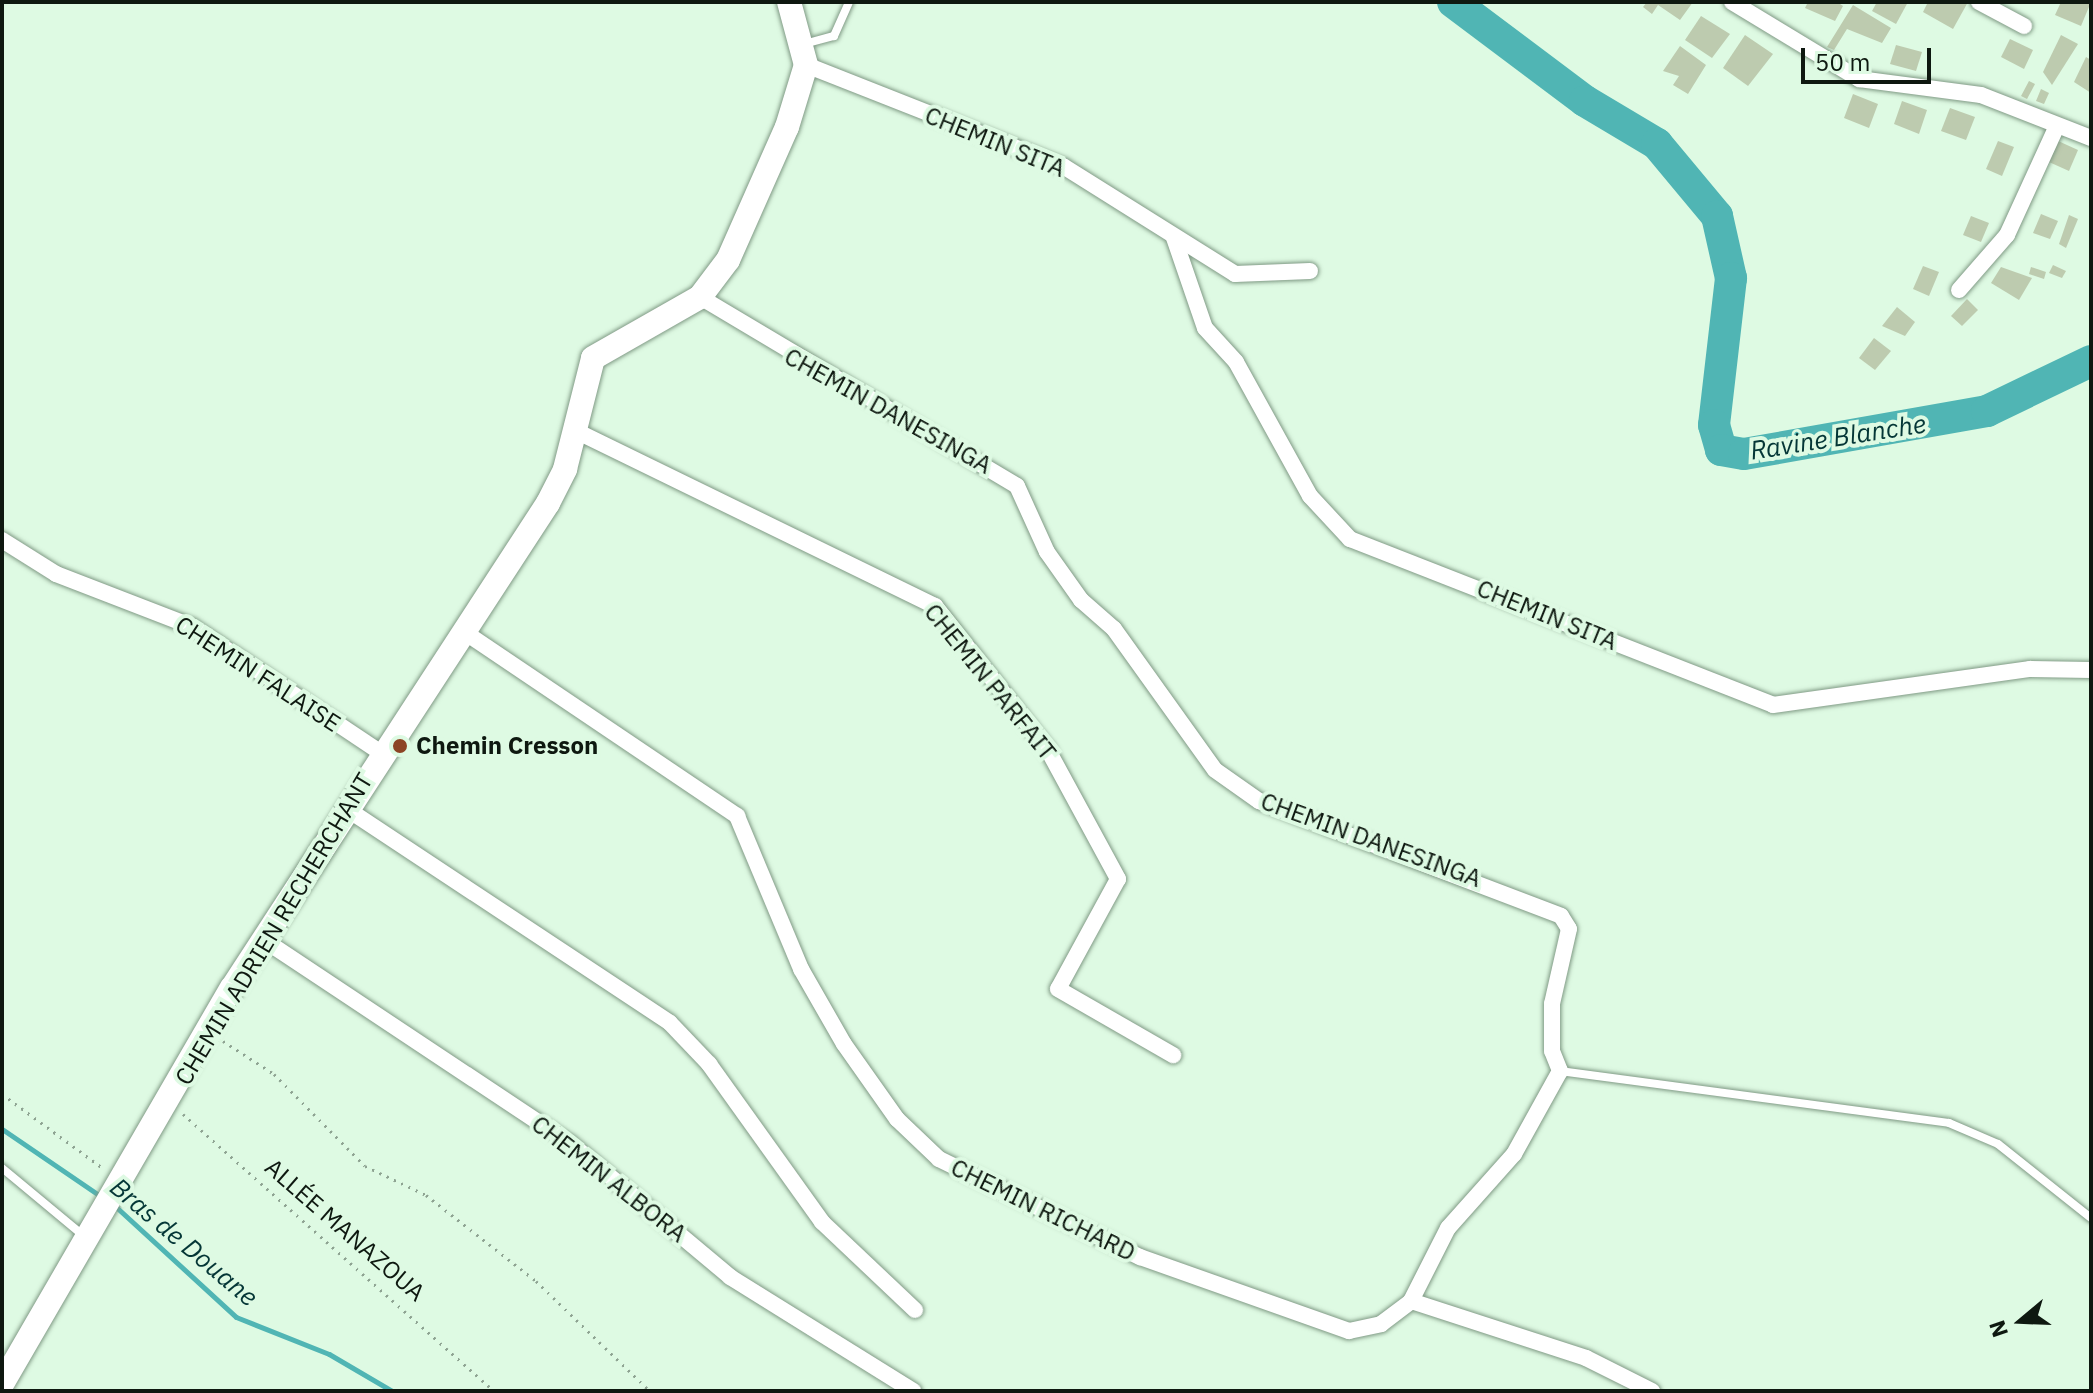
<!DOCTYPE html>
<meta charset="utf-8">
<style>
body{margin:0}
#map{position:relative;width:2093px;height:1393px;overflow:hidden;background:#defae3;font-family:"IBM Plex Sans",sans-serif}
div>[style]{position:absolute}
.stream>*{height:5px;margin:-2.5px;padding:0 2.5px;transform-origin:2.5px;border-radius:2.5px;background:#50b5b4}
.river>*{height:32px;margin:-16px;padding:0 16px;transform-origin:16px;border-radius:16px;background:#50b5b4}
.building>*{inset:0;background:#bdcbaf}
.path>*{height:3px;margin-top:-1.5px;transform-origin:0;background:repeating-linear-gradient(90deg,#8ea392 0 2px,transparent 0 8px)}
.roads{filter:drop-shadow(0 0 2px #809a85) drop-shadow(0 0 2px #809a85)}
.service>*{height:8px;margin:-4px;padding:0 4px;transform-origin:4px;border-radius:4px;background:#fff}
.minor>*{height:16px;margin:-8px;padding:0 8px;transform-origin:8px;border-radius:8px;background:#fff}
.secondary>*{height:24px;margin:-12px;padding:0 12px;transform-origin:12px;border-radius:12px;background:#fff}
.dots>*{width:22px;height:22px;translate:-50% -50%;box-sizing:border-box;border:4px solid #defae3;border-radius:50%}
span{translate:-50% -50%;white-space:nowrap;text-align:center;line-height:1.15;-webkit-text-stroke:8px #defae3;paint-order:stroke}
.street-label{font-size:24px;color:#0e1810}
.poi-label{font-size:24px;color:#0e1810;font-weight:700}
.left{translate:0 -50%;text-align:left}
.water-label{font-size:26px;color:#043636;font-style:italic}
.frame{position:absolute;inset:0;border:4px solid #0e1810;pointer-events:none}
.north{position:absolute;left:1981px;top:1281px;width:80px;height:80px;-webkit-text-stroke:6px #defae3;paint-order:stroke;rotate:251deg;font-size:22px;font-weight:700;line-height:32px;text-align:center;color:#0e1810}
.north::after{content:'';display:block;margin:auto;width:28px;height:36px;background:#0e1810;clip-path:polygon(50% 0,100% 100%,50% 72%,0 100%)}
.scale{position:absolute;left:1801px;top:48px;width:130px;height:36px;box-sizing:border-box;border:4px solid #0e1810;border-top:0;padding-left:10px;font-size:24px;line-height:28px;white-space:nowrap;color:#0e1810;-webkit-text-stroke:6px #defae3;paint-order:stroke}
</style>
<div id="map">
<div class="stream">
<div style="left:2px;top:1129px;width:122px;rotate:34.3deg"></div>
<div style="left:115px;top:1206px;width:164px;rotate:42.5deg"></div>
<div style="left:236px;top:1317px;width:100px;rotate:21.7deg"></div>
<div style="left:329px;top:1354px;width:73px;rotate:30.4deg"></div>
</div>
<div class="river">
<div style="left:1453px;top:2px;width:165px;rotate:36.9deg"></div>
<div style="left:1585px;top:101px;width:84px;rotate:30.8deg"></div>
<div style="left:1657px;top:144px;width:94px;rotate:50.2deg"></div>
<div style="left:1717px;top:216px;width:64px;rotate:77.3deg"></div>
<div style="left:1731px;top:278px;width:148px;rotate:96.6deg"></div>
<div style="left:1714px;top:425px;width:26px;rotate:74deg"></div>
<div style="left:1721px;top:450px;width:23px;rotate:10deg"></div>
<div style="left:1744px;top:454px;width:247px;rotate:-10deg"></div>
<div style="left:1987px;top:411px;width:115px;rotate:-25.7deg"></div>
</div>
<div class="building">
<div style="clip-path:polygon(1647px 2px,1693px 2px,1680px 20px,1658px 5px,1652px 14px,1643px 7px)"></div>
<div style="clip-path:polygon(1808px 2px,1837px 2px,1843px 6px,1835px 21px,1805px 8px)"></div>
<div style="clip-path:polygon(1877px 2px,1908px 2px,1896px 24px,1872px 11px)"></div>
<div style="clip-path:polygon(1928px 2px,1968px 2px,1953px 29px,1923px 12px)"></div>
<div style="clip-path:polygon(2061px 2px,2091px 2px,2081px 26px,2055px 15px)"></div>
<div style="clip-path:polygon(1853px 5px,1891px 28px,1882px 43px,1847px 29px,1834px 50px,1827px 47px)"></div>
<div style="clip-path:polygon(1701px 16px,1730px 34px,1712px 58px,1685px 40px)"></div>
<div style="clip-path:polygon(1745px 35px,1773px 54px,1748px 86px,1723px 68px)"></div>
<div style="clip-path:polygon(2061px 35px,2078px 44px,2052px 85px,2043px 72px)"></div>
<div style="clip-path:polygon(2010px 39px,2033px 50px,2024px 69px,2001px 57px)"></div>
<div style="clip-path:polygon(1896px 45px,1922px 52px,1916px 71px,1890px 64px)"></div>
<div style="clip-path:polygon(1680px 46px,1706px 65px,1688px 94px,1673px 85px,1679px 76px,1663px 71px)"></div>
<div style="clip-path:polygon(2086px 57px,2091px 60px,2091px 93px,2074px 82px)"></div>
<div style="clip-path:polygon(2029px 81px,2035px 84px,2027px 99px,2021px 96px)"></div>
<div style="clip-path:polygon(2041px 89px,2049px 93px,2044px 104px,2036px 101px)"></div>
<div style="clip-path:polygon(1853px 94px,1878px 104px,1869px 128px,1844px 118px)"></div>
<div style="clip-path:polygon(1902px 101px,1927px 110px,1919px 134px,1894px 124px)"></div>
<div style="clip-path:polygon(1950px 108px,1975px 117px,1966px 140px,1941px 131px)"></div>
<div style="clip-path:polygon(2056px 140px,2078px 150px,2069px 171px,2049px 162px)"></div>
<div style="clip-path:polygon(1998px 141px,2014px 147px,2002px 176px,1986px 169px)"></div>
<div style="clip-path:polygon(2041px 214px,2058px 221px,2050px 239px,2033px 233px)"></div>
<div style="clip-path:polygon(2069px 215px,2078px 219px,2066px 248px,2059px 244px)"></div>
<div style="clip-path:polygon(1971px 216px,1989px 223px,1981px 242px,1963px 235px)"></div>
<div style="clip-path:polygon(2053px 265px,2066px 271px,2062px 278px,2049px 273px)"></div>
<div style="clip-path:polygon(1923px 266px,1939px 272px,1929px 296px,1913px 289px)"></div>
<div style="clip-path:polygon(2001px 267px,2032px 278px,2019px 300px,1991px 283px)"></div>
<div style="clip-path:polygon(2031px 267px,2046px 272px,2044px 279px,2029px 274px)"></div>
<div style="clip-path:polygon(1967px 299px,1978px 310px,1962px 326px,1951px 316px)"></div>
<div style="clip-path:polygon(1897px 307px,1915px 322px,1905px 336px,1882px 326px)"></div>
<div style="clip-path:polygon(1874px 338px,1891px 351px,1875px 370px,1859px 358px)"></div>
</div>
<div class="path">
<div style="left:223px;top:1041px;width:61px;rotate:32.9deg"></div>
<div style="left:274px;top:1074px;width:129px;rotate:45.3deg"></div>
<div style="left:365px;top:1166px;width:68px;rotate:25.4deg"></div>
<div style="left:426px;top:1195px;width:140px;rotate:38deg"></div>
<div style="left:536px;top:1281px;width:158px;rotate:44deg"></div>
<div style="left:2px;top:1094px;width:127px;rotate:36.3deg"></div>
<div style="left:183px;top:1114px;width:416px;rotate:41.7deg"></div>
</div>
<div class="roads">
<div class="service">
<div style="left:804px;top:44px;width:31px;rotate:-15deg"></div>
<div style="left:834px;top:36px;width:37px;rotate:-66deg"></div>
<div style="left:1560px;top:1071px;width:392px;rotate:7.6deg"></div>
<div style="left:1949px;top:1123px;width:53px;rotate:23.2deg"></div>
<div style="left:1998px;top:1144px;width:119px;rotate:38.5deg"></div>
<div style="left:2px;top:1168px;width:107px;rotate:39.7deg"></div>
</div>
<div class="minor">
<div style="left:1732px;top:2px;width:149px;rotate:31.2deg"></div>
<div style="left:1859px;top:79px;width:123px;rotate:7.5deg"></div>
<div style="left:1981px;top:95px;width:118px;rotate:21.4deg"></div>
<div style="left:1979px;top:2px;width:51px;rotate:28.1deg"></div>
<div style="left:806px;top:65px;width:276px;rotate:21.5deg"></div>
<div style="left:1063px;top:166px;width:203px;rotate:32.1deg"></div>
<div style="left:1235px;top:274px;width:75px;rotate:-2.3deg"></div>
<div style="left:1174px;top:238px;width:95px;rotate:71deg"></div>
<div style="left:1205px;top:328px;width:46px;rotate:47.6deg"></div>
<div style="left:1236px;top:362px;width:153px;rotate:61.1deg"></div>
<div style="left:1310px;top:496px;width:59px;rotate:47.1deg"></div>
<div style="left:1350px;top:539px;width:454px;rotate:21.4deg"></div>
<div style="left:1773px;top:705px;width:260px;rotate:-8deg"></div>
<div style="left:2030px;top:669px;width:61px;rotate:0.9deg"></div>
<div style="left:1959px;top:290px;width:73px;rotate:-48.9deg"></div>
<div style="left:2007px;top:235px;width:120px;rotate:-65.4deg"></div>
<div style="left:700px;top:297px;width:369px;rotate:30.8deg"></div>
<div style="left:1017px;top:486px;width:72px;rotate:65.6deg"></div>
<div style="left:1047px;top:552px;width:59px;rotate:54.7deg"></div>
<div style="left:1081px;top:600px;width:44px;rotate:41.3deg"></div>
<div style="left:1114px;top:629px;width:173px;rotate:54.4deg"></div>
<div style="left:1215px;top:770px;width:54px;rotate:35.2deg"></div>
<div style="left:1259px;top:801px;width:323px;rotate:20.8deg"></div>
<div style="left:1561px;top:916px;width:15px;rotate:58deg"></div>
<div style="left:1569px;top:929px;width:77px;rotate:102.8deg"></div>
<div style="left:1552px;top:1004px;width:47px;rotate:90deg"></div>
<div style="left:1552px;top:1051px;width:22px;rotate:68deg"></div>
<div style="left:1560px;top:1071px;width:95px;rotate:119deg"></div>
<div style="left:1514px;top:1154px;width:99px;rotate:131.7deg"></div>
<div style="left:1448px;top:1228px;width:82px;rotate:116.9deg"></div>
<div style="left:574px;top:430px;width:402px;rotate:26deg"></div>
<div style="left:935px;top:606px;width:183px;rotate:51.9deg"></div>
<div style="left:1048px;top:750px;width:147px;rotate:61.5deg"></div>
<div style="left:1118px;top:879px;width:125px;rotate:118.6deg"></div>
<div style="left:1058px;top:989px;width:133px;rotate:29.9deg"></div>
<div style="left:2px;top:540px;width:64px;rotate:32.2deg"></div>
<div style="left:56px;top:574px;width:147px;rotate:21.1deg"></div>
<div style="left:193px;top:627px;width:226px;rotate:33.8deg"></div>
<div style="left:463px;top:631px;width:331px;rotate:34deg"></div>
<div style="left:737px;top:816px;width:166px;rotate:67.3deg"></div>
<div style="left:801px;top:969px;width:86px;rotate:60.2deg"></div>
<div style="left:844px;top:1044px;width:92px;rotate:54.8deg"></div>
<div style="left:897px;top:1119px;width:58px;rotate:43.6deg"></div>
<div style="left:939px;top:1159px;width:224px;rotate:26deg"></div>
<div style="left:1140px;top:1257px;width:222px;rotate:19.5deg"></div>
<div style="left:1349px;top:1331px;width:33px;rotate:-12deg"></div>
<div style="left:1381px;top:1324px;width:38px;rotate:-37deg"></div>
<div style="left:1411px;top:1301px;width:184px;rotate:18deg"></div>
<div style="left:1586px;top:1358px;width:74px;rotate:26.6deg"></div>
<div style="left:347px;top:809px;width:387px;rotate:33.5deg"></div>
<div style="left:670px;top:1023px;width:57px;rotate:46.4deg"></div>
<div style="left:709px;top:1064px;width:194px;rotate:54.4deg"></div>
<div style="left:822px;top:1222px;width:128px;rotate:43.4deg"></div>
<div style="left:264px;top:940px;width:367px;rotate:33.6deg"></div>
<div style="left:570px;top:1143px;width:209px;rotate:39.9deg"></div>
<div style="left:730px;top:1277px;width:216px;rotate:31.9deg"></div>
</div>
<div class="secondary">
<div style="left:2px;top:1384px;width:458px;rotate:-59.9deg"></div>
<div style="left:232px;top:988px;width:579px;rotate:-56.91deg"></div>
<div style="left:548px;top:503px;width:38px;rotate:-63deg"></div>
<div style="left:565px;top:469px;width:114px;rotate:-75.8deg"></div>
<div style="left:593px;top:358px;width:123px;rotate:-29.7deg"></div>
<div style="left:700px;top:297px;width:46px;rotate:-52.9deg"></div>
<div style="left:728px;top:260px;width:145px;rotate:-66.1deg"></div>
<div style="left:787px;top:127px;width:65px;rotate:-73deg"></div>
<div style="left:806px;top:65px;width:65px;rotate:-105.1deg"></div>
</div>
</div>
<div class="dots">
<div style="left:400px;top:746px;background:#8c4424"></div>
</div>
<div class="street-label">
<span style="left:995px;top:142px;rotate:22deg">CHEMIN SITA</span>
<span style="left:888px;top:411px;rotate:29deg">CHEMIN DANESINGA</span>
<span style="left:1547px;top:615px;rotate:22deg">CHEMIN SITA</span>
<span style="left:258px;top:674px;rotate:33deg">CHEMIN FALAISE</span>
<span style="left:990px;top:682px;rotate:51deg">CHEMIN PARFAIT</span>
<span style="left:1371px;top:840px;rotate:20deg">CHEMIN DANESINGA</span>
<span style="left:274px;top:929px;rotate:-59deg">CHEMIN ADRIEN RECHERCHANT</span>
<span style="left:609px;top:1179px;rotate:38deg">CHEMIN ALBORA</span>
<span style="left:1043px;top:1210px;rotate:26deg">CHEMIN RICHARD</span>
<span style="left:345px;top:1230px;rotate:41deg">ALLÉE MANAZOUA</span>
</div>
<div class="poi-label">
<span class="left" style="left:416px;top:746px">Chemin Cresson</span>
</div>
<div class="water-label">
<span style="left:1838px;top:437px;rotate:-9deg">Ravine Blanche</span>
<span style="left:184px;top:1242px;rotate:40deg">Bras de Douane</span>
</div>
<div class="frame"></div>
<div class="north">N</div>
<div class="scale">50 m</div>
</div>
